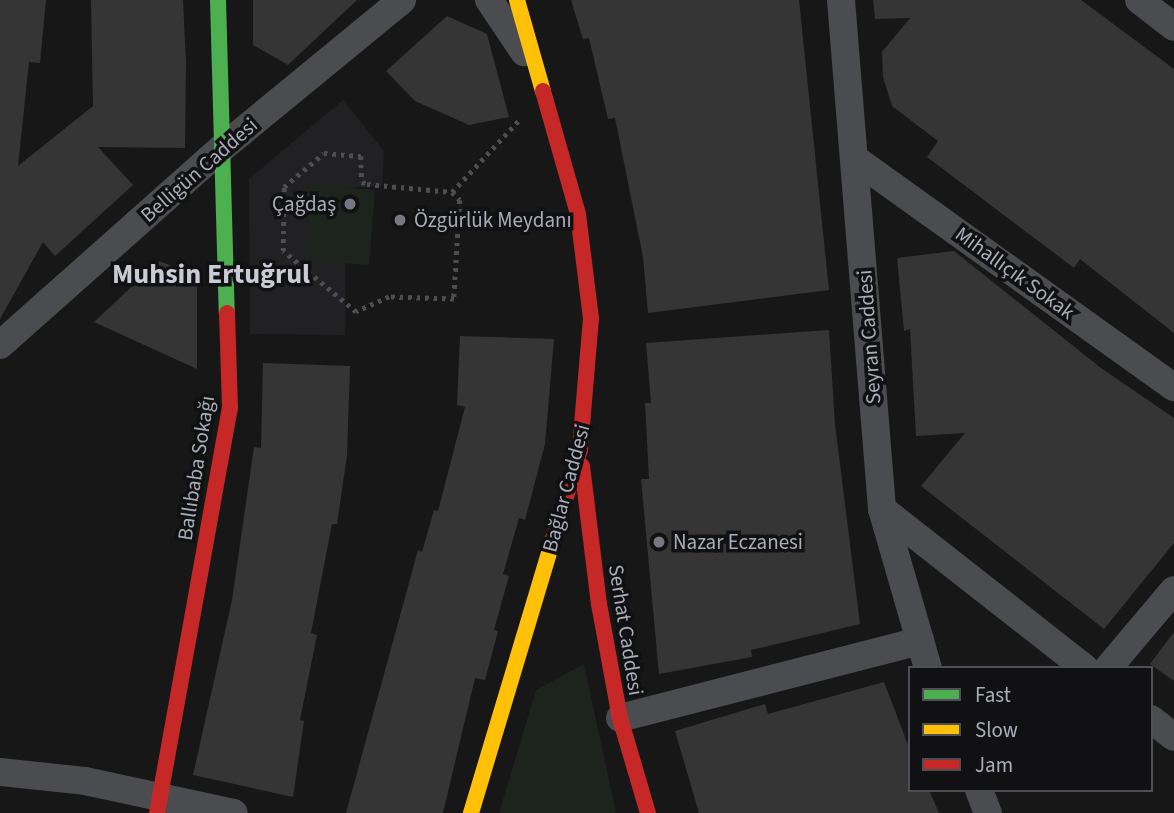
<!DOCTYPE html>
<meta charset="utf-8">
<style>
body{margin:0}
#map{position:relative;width:1174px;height:813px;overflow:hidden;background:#171717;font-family:"Source Sans 3",sans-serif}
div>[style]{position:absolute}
.built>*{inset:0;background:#212123}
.green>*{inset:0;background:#1d241e}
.building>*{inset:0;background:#353536}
.path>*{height:4.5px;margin-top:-2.25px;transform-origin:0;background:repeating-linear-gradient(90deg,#4d4e52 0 3.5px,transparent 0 8.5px)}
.street>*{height:28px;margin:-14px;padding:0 14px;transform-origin:14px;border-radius:14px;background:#4b4c50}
.fast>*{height:16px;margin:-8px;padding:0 8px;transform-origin:8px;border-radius:8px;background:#4caf50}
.slow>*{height:16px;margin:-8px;padding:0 8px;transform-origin:8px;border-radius:8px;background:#ffc107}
.jam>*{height:16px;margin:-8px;padding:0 8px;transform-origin:8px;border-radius:8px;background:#c62828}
.dots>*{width:19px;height:19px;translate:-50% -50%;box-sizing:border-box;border:4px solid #111113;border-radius:50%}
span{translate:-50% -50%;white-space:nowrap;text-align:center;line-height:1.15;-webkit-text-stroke:7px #111113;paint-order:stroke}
.street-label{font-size:21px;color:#a8adb8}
.poi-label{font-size:21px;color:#a8adb8}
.right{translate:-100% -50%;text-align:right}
.left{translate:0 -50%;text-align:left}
.district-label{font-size:28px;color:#c9ccd4;font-weight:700}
.legend{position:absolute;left:908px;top:666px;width:245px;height:126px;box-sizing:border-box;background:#111113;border:2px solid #4d4f55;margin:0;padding:9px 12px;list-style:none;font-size:21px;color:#a8adb8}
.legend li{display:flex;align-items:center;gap:14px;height:35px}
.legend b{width:35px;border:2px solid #4d4f55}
</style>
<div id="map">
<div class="built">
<div style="clip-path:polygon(343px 100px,384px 151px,382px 186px,346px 188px,345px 335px,250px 334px,249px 179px)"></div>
</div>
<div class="green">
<div style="clip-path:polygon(311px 185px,375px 190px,369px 265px,305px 260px)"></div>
<div style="clip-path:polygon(584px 664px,616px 813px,499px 813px,536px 690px)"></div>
</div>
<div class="building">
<div style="clip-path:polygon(0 0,46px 0,40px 63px,29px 62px,18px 166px,93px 106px,91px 0,183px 0,186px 63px,185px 148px,98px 147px,133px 185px,55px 256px,43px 242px,0 319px)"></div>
<div style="clip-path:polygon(253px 0,357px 0,288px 65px,253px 45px)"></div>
<div style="clip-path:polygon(571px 0,799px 0,829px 290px,648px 313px,643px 257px,615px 118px,608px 119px,589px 38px,583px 39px)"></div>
<div style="clip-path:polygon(873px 0,1081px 0,1174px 69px,1174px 333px,1080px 259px,1074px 268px,927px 157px,938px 141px,892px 106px,883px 77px,882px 52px,910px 18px,875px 19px)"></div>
<div style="clip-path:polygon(447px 16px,487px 34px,509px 117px,469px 125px,415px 101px,386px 71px)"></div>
<div style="clip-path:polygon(954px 251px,1101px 368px,1174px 418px,1174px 543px,1104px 629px,921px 486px,965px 433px,916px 436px,910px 329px,904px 331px,897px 258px)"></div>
<div style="clip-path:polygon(159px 261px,197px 275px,197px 369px,94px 322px)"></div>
<div style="clip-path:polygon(829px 330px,835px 424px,860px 624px,751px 650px,752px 657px,659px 674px,641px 479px,649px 479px,645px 403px,651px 403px,646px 343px)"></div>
<div style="clip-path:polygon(460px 336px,554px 339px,545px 444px,525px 520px,519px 518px,503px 574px,509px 576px,494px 630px,498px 631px,485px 680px,475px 678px,443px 813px,346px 813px,418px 550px,422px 552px,434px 510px,438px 511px,465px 407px,457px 405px)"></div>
<div style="clip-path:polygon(263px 363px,350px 366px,347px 455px,337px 524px,332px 524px,311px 633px,317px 635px,300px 720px,304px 721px,293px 797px,193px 775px,232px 600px,254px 447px,261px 448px)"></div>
<div style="clip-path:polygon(1174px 632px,1174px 681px,1150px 664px)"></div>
<div style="clip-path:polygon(884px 682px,910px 750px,910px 790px,929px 790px,939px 813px,699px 813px,675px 731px,765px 704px,768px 714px)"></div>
</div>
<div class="path">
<div style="left:324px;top:153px;width:37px;rotate:5deg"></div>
<div style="left:361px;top:156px;width:26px;rotate:88deg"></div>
<div style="left:362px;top:182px;width:5px;rotate:22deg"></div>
<div style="left:367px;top:184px;width:85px;rotate:5.4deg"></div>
<div style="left:452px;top:192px;width:11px;rotate:45deg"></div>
<div style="left:460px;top:200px;width:99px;rotate:93.5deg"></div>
<div style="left:454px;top:299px;width:65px;rotate:-178.2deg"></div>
<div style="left:389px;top:297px;width:36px;rotate:156deg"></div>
<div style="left:356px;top:312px;width:95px;rotate:-140.1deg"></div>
<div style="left:283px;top:251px;width:64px;rotate:-89.1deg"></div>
<div style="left:284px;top:187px;width:52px;rotate:-40.4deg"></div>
<div style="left:452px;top:192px;width:101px;rotate:-47deg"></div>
</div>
<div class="street">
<div style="left:489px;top:0;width:63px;rotate:56.1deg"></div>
<div style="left:841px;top:0;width:511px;rotate:85.39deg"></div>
<div style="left:882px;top:509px;width:166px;rotate:73.9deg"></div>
<div style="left:1139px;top:0;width:44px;rotate:37.6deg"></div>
<div style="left:855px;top:159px;width:392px;rotate:35.6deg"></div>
<div style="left:0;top:345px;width:297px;rotate:-41.6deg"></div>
<div style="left:222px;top:148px;width:233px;rotate:-39.4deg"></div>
<div style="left:882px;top:509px;width:258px;rotate:38.1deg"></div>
<div style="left:1108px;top:668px;width:102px;rotate:-49.8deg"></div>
<div style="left:620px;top:718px;width:310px;rotate:-14.4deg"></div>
<div style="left:1151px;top:719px;width:29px;rotate:38deg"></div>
<div style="left:0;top:772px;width:85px;rotate:6deg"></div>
<div style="left:85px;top:781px;width:152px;rotate:12.1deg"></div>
<div style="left:979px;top:790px;width:25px;rotate:69deg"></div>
</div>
<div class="fast">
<div style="left:218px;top:0;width:313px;rotate:88.4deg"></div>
</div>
<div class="slow">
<div style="left:517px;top:0;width:95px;rotate:74.1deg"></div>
<div style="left:471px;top:813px;width:288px;rotate:-73.3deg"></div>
</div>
<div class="jam">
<div style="left:543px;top:91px;width:128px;rotate:74.1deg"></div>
<div style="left:578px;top:214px;width:105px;rotate:82.9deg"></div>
<div style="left:591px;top:318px;width:132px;rotate:94.8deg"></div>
<div style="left:580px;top:450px;width:91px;rotate:106.6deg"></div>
<div style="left:582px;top:466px;width:139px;rotate:83deg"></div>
<div style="left:599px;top:604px;width:116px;rotate:79.6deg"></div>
<div style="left:620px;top:718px;width:99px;rotate:73.6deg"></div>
<div style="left:157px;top:813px;width:412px;rotate:-79.8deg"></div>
<div style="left:230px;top:408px;width:95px;rotate:-91.8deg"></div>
</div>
<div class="dots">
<div style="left:350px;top:204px;background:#757880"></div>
<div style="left:400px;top:220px;background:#757880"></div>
<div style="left:659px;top:542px;background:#757880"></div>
</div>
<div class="street-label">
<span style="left:199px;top:170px;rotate:-41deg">Belligün Caddesi</span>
<span style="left:1015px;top:273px;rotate:36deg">Mihallıçık Sokak</span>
<span style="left:869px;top:337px;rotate:-94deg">Seyran Caddesi</span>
<span style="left:196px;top:468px;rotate:-81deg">Ballıbaba Sokağı</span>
<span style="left:566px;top:488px;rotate:-75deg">Bağlar Caddesi</span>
<span style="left:626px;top:630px;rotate:81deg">Serhat Caddesi</span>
</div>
<div class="poi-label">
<span class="right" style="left:336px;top:204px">Çağdaş</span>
<span class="left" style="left:414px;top:220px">Özgürlük Meydanı</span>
<span class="left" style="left:673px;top:542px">Nazar Eczanesi</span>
</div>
<div class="district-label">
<span style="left:211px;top:274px">Muhsin Ertuğrul</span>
</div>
<ul class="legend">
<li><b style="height:9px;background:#4caf50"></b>Fast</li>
<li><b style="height:9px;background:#ffc107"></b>Slow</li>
<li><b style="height:9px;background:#c62828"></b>Jam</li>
</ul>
</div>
